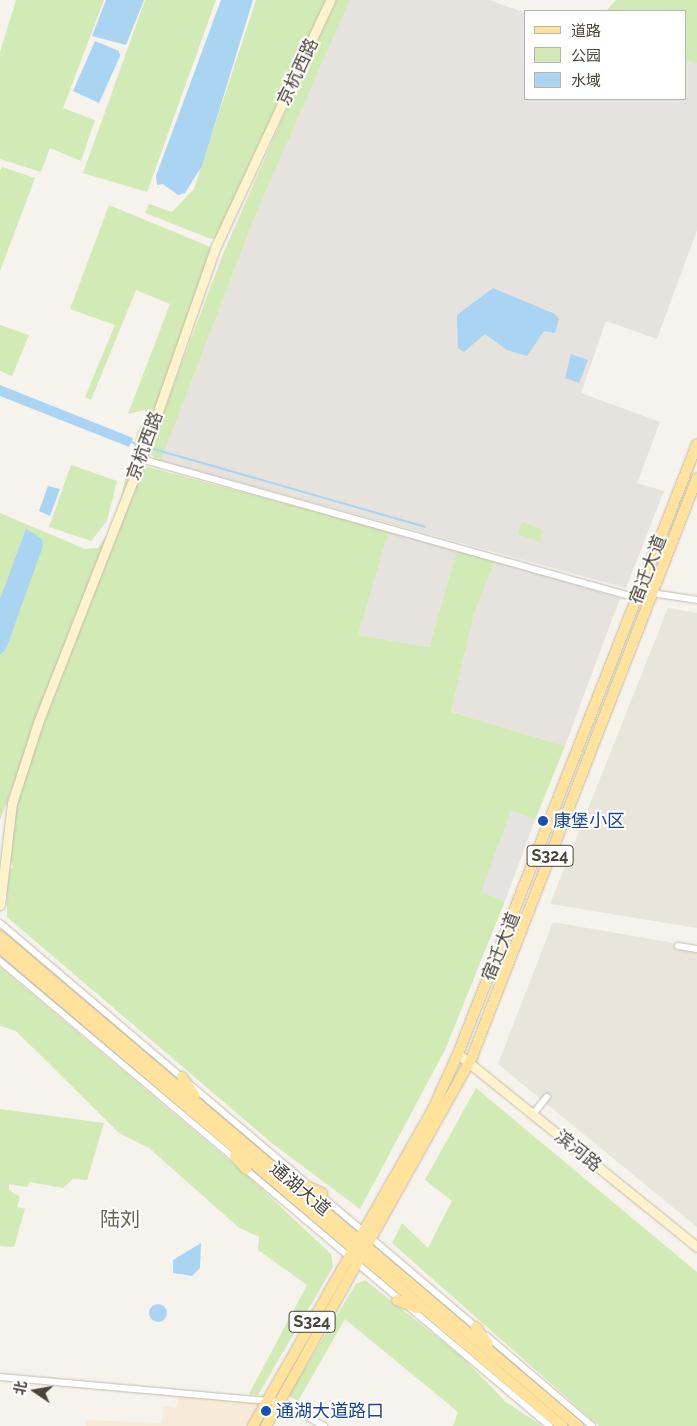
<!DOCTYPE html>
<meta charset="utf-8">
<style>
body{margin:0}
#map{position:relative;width:697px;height:1426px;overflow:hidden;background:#f6f3ec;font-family:Raleway,"Noto Sans SC",sans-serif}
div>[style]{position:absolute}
.residential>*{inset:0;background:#eae5da}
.commercial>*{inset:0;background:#f7ead8}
.industrial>*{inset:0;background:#e6e2dd}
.green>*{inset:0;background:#d2eab5}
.parking>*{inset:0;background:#e5e3e0}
.water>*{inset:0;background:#a9d4f2}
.round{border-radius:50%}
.stream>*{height:2px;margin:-1px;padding:0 1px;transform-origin:1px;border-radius:1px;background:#a9d4f2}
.roads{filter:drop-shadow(0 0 1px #c2bbae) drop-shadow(0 0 1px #c2bbae)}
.street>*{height:6px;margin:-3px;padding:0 3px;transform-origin:3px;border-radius:3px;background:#fff}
.secondary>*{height:9px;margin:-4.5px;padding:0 4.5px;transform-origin:4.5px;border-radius:4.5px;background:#fff3cd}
.primary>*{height:10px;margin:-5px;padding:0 5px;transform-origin:5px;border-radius:5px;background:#ffe39c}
.dots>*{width:14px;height:14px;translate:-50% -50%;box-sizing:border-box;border:2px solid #fff;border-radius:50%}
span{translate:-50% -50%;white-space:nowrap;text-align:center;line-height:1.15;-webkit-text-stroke:4px #fff;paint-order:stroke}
.shield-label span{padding:1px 4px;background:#fff;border:1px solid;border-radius:4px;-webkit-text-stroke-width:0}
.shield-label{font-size:16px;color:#4b4439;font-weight:700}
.street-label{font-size:18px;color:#4b4439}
.transit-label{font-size:18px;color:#164399}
.left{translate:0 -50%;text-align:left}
.quarter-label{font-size:20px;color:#6e6250}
.legend{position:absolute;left:524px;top:10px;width:162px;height:90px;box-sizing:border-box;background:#fff;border:1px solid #b7b4b0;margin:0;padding:6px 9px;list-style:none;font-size:15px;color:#4b4439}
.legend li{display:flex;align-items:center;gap:10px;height:25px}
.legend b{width:25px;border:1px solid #b7b4b0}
.north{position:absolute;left:10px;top:1366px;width:50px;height:50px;-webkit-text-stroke:4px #fff;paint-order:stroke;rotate:282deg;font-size:14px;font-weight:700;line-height:20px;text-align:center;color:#4b4439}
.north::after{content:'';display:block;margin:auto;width:18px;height:22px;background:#4b4439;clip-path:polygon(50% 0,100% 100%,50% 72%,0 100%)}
</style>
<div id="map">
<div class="residential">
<div style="clip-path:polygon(668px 608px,697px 613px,697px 928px,550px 904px)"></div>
<div style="clip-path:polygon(553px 922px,697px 947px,697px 1227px,498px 1064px)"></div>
</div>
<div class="commercial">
<div style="clip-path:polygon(180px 1394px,261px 1401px,247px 1426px,86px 1426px,87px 1420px,161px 1423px,164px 1406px,176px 1408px)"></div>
</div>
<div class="industrial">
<div style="clip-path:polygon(350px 0,489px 0,526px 13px,526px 99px,686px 99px,686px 60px,697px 64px,697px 230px,657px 339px,606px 321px,581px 393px,660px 422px,637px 483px,664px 491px,626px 588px,161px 461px,255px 216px)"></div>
<div style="clip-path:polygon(389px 531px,457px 551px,429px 647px,358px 635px)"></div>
<div style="clip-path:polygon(495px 561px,620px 598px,565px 746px,451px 712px,474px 614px)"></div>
</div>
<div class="green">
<div style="clip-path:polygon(16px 0,104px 0,63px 108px,95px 120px,81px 161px,50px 148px,41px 172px,0 159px,0 52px)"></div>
<div style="clip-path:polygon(145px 0,216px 0,147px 192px,83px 173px)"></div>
<div style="clip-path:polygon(256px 0,327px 0,217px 237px,211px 239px,145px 213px,149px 204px,172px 212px,194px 189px)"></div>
<div style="clip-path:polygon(334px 0,350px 0,255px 216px,161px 461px,154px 458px,149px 451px,223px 254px)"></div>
<div style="clip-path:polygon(616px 0,697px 0,697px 64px,686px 60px,686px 11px,606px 11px)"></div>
<div style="clip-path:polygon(2px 167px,35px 178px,0 271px,0 171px)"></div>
<div style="clip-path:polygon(109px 205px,213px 248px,117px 513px,137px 432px,148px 413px,144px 410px,128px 414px,170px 304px,136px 290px,91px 400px,85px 397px,115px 325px,70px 309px)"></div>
<div style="clip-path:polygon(0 325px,29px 335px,12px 376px,0 371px)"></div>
<div style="clip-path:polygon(71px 465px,117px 481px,107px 521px,91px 541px,49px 527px)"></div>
<div style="clip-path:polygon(144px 466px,389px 531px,358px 635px,429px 647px,457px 551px,495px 561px,474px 614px,451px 712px,565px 746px,535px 820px,511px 811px,482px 892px,505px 901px,445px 1050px,360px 1209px,273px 1144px,7px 917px,7px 873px,13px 867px,8px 852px,22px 779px)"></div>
<div style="clip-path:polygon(0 513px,85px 549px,98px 548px,109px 532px,0 820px)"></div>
<div style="clip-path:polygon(522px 522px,544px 530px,540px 542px,518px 534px)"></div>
<div style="clip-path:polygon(0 967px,249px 1177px,331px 1254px,333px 1267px,258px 1395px,249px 1394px,307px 1285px,258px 1250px,259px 1237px,238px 1227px,149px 1148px,119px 1133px,16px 1031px,0 1026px)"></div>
<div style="clip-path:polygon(476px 1088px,697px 1272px,697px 1426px,599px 1426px,392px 1243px,402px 1223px,428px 1248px,452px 1201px,425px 1180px)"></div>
<div style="clip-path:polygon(0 1109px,104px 1123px,87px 1180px,73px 1179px,63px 1188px,30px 1182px,27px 1187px,9px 1184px,9px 1190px,20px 1197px,17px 1207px,25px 1209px,14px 1247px,0 1246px)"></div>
<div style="clip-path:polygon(365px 1280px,462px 1357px,506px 1402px,542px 1426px,453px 1426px,458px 1412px,345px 1319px,298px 1401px,288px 1396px,356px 1284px)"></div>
</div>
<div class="parking">
<div style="clip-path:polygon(511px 811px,535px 820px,505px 901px,481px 892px)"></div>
</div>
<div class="water">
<div style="clip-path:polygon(106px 0,144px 0,126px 45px,92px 36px)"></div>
<div style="clip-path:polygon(221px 0,253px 0,202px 166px,185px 193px,178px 195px,163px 184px,157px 185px,156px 176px)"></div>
<div style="clip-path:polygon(95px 41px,119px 51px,120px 56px,99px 103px,73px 91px)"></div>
<div style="clip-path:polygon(493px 288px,555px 314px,559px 319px,555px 333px,544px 331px,527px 356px,507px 350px,485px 334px,464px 352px,458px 348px,457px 315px)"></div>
<div style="clip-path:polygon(571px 354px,588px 360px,579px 383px,565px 378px)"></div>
<div style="clip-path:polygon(0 385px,133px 438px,129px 447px,0 396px)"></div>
<div style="clip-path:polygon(48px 486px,60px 489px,50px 516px,39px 511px)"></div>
<div style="clip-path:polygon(26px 529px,42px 539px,43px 546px,6px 649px,0 655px,0 599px)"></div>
<div style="clip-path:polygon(201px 1243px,200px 1268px,192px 1276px,173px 1273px,173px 1260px)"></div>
<div class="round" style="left:149px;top:1304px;width:18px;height:18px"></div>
</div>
<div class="stream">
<div style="left:131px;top:442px;width:10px;rotate:17deg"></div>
<div style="left:150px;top:448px;width:286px;rotate:16deg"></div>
</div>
<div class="roads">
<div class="street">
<div style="left:141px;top:459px;width:515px;rotate:15.66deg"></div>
<div style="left:652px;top:593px;width:46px;rotate:8.8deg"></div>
<div style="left:0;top:923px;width:626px;rotate:40.33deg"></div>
<div style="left:678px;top:946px;width:19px;rotate:9deg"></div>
<div style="left:0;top:961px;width:309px;rotate:40.1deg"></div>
<div style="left:533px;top:1114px;width:22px;rotate:-51deg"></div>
<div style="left:243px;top:1167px;width:401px;rotate:40.2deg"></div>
<div style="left:487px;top:1336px;width:138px;rotate:40.6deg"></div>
<div style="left:0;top:1377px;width:281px;rotate:5.1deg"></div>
<div style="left:280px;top:1402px;width:50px;rotate:28.6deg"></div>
</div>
<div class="secondary">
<div style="left:0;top:905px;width:103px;rotate:-83.3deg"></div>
<div style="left:12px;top:803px;width:87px;rotate:-72deg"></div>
<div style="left:39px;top:720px;width:282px;rotate:-68.6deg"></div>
<div style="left:142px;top:457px;width:224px;rotate:-70.7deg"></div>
<div style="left:216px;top:246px;width:271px;rotate:-65.1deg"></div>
<div style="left:458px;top:1054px;width:307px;rotate:38.9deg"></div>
</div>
<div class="primary">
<div style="left:0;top:936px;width:758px;rotate:40.29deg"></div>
<div style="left:0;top:948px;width:738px;rotate:40.38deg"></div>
<div style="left:182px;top:1077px;width:23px;rotate:56deg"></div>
<div style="left:235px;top:1156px;width:17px;rotate:50deg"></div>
<div style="left:296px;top:1181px;width:29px;rotate:25deg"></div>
<div style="left:397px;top:1300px;width:22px;rotate:22deg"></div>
<div style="left:476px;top:1327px;width:21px;rotate:55deg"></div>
<div style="left:253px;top:1426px;width:365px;rotate:-60.4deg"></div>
<div style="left:433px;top:1109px;width:60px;rotate:-65.6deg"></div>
<div style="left:458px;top:1054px;width:655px;rotate:-68.6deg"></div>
<div style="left:266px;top:1426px;width:423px;rotate:-60.8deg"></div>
<div style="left:472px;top:1057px;width:621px;rotate:-68.76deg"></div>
</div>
</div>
<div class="dots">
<div style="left:543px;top:821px;background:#1a4fb4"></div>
<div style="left:266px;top:1411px;background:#1a4fb4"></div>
</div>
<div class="shield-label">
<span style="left:550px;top:856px">S324</span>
<span style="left:312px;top:1322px">S324</span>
</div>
<div class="street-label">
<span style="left:298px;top:72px;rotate:-65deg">京杭西路</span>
<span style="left:145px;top:446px;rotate:-70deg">京杭西路</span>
<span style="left:648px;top:570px;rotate:-69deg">宿迁大道</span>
<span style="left:501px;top:947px;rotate:-68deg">宿迁大道</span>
<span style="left:578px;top:1151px;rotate:39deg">滨河路</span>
<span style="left:300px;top:1189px;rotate:40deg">通湖大道</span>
</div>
<div class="transit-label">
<span class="left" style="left:553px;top:821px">康堡小区</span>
<span class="left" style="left:276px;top:1411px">通湖大道路口</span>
</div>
<div class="quarter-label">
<span style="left:120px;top:1219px">陆刘</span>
</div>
<ul class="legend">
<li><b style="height:6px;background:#ffe39c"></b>道路</li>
<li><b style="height:14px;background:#d2eab5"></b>公园</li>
<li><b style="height:14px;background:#a9d4f2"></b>水域</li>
</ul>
<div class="north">北</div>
</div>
